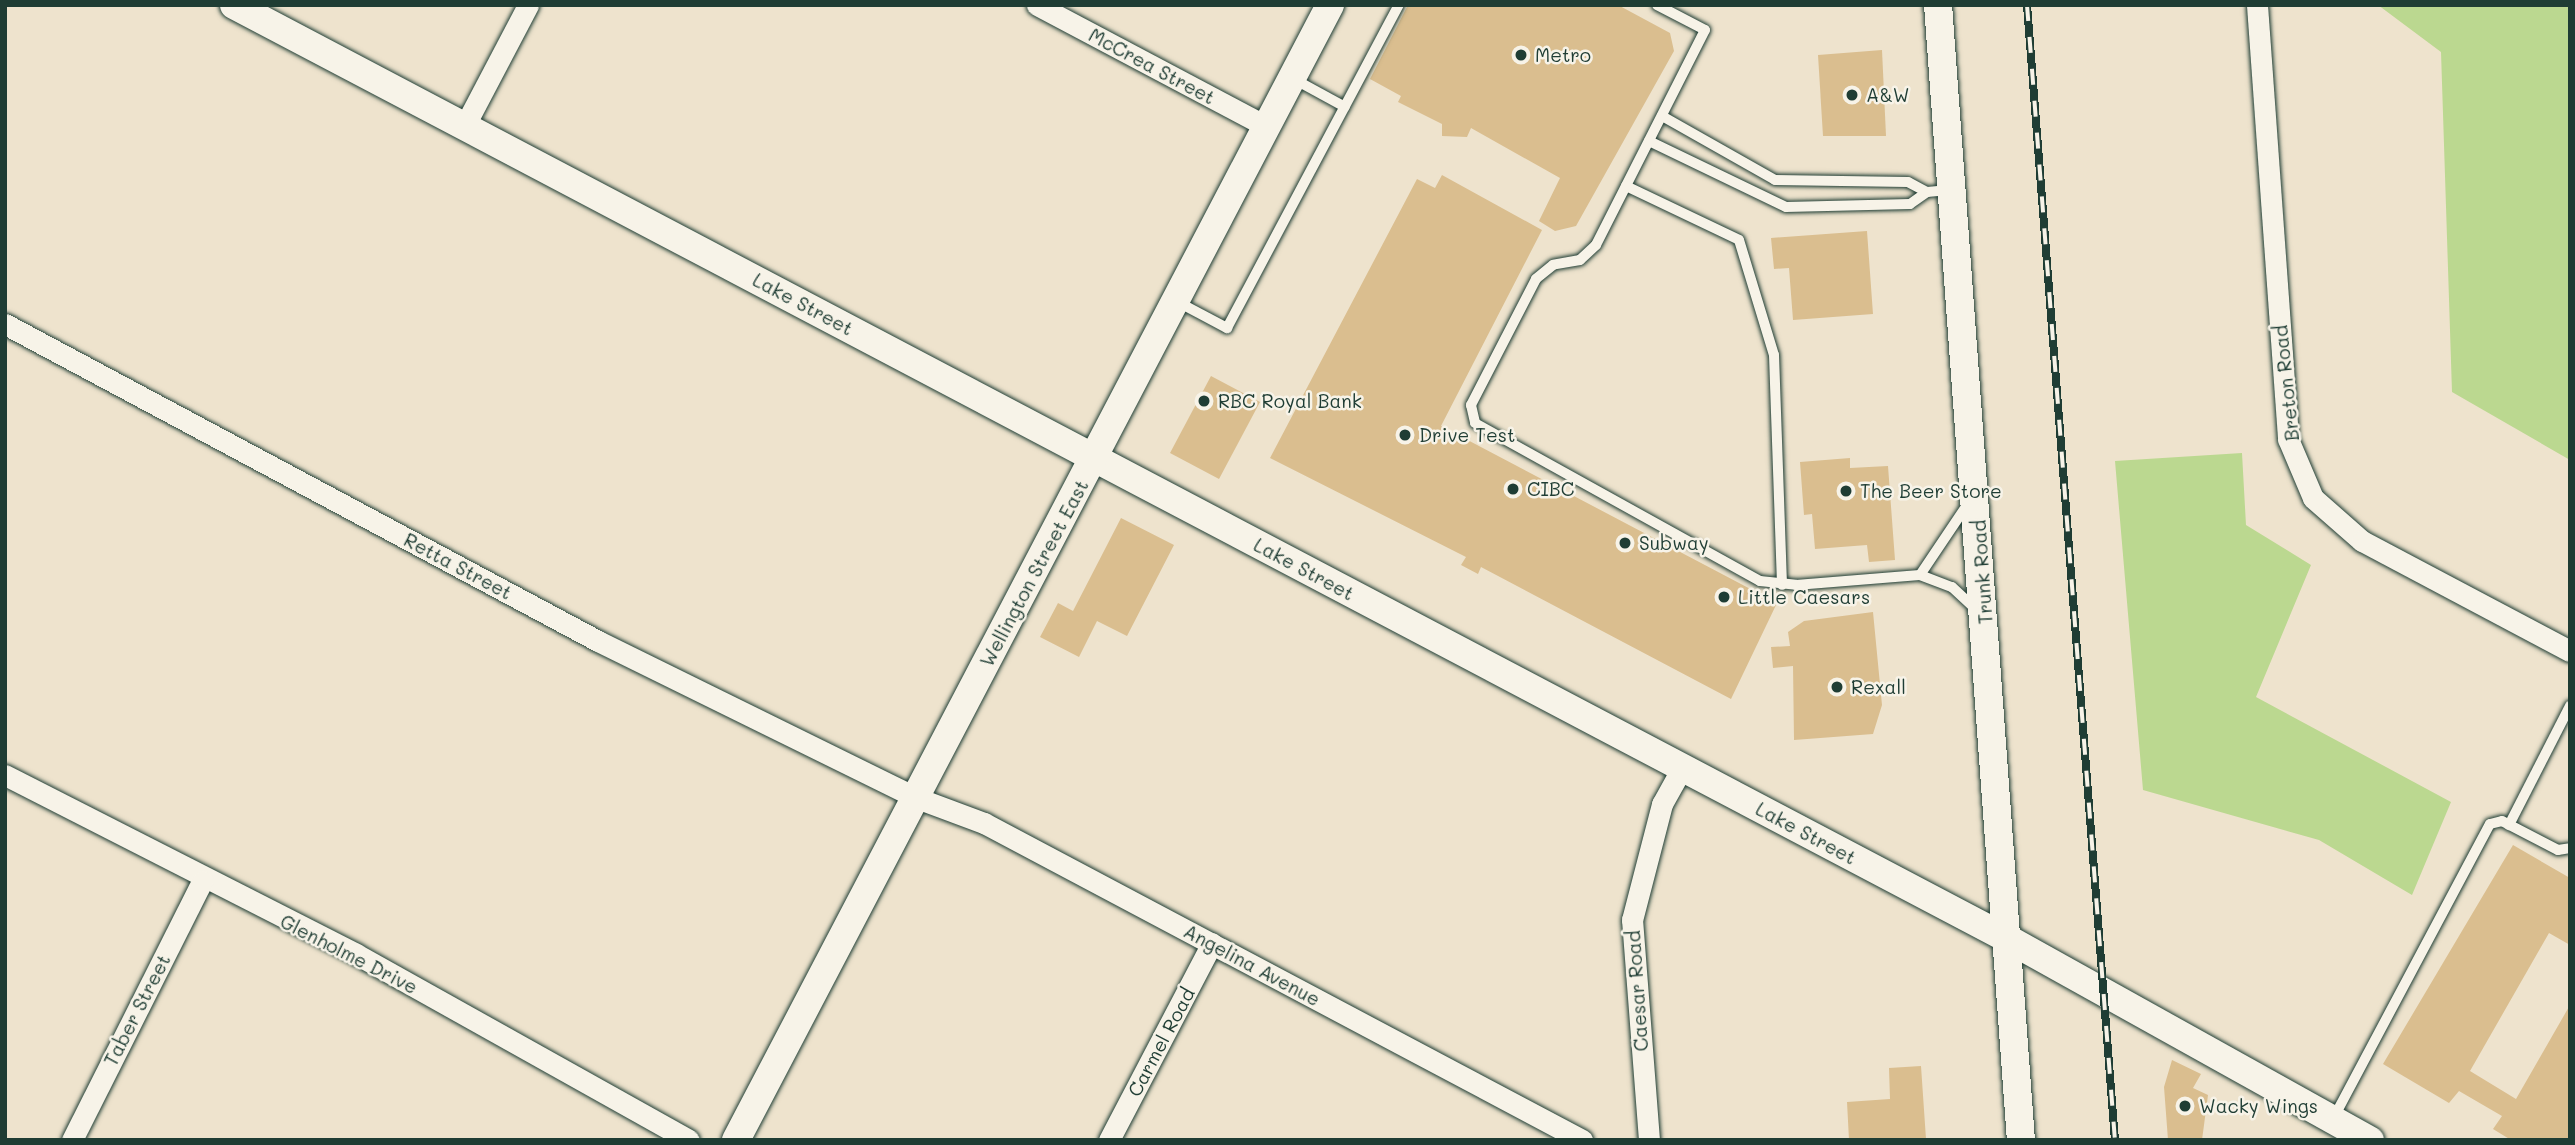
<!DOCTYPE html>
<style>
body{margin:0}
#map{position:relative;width:2575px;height:1145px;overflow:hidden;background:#eee3cd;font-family:Mali,sans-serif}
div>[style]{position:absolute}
.green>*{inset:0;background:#bbd890}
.building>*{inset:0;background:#dabe8f}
.roads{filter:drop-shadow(0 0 2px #1f3d34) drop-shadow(0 0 2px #1f3d34)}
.lane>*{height:10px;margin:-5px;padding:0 5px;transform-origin:5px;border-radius:5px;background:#f7f3e8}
.street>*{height:21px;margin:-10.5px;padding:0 10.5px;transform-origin:10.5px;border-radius:10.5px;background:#f7f3e8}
.secondary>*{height:28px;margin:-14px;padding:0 14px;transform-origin:14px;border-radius:14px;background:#f7f3e8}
.rail>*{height:8px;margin-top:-4px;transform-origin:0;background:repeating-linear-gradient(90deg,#f7f3e8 0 16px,#1f3d34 0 32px);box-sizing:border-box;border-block:2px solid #1f3d34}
.dots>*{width:19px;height:19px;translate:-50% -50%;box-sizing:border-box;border:4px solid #f7f3e8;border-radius:50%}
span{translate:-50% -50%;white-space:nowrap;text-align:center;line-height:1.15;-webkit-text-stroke:5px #f7f3e8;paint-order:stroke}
.poi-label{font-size:19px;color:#1f3d34}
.left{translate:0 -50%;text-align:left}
.street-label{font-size:19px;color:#1f3d34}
.frame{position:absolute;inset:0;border:7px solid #1f3d34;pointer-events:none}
</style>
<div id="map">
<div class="green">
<div style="clip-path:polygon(2378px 5px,2570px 5px,2570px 460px,2452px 392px,2441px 52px)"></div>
<div style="clip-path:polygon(2242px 453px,2246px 525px,2311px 565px,2256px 697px,2451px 802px,2412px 895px,2319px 840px,2143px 790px,2115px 461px)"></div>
</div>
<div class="building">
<div style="clip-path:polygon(1408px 5px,1618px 5px,1670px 33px,1674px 51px,1576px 226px,1555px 231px,1539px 221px,1560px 178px,1471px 128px,1467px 137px,1442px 136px,1442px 124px,1398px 102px,1401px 96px,1370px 79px)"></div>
<div style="clip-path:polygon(1882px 50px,1886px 136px,1823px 136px,1818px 55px)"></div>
<div style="clip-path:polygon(1442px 175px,1542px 230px,1441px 426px,1777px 603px,1731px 699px,1481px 567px,1478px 574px,1461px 565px,1466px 557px,1270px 458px,1417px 179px,1435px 188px)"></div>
<div style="clip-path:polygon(1867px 231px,1873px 314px,1793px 320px,1789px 268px,1774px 269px,1771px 238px)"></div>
<div style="clip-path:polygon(1211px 376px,1260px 402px,1219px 479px,1170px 453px)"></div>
<div style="clip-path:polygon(1850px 458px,1850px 468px,1888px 466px,1895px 560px,1869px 562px,1867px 545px,1815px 549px,1812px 514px,1804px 515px,1800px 462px)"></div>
<div style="clip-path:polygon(1121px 518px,1174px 545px,1127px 636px,1097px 621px,1079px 657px,1040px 637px,1058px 603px,1073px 611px)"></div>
<div style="clip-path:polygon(1873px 612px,1882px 705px,1873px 734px,1794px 740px,1793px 666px,1773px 668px,1771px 647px,1790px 646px,1788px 632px,1804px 621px)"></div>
<div style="clip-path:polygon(2513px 845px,2570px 878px,2570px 945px,2549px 933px,2470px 1071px,2516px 1099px,2570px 1005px,2570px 1140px,2511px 1140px,2493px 1129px,2502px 1116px,2459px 1091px,2449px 1103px,2383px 1064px)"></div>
<div style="clip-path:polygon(2172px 1060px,2201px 1074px,2193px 1088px,2208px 1095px,2202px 1140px,2168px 1140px,2164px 1087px)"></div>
<div style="clip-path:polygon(1921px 1066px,1926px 1139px,1849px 1140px,1847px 1102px,1890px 1099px,1889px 1068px)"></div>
</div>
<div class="roads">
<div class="lane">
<div style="left:1657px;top:5px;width:54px;rotate:27.5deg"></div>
<div style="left:1705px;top:30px;width:241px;rotate:116.9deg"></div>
<div style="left:1596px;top:245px;width:22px;rotate:137deg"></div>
<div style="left:1580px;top:260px;width:27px;rotate:170deg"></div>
<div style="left:1553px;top:265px;width:22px;rotate:141deg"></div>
<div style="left:1536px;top:279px;width:142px;rotate:117.3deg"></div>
<div style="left:1471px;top:405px;width:18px;rotate:77deg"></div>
<div style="left:1475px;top:423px;width:326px;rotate:29deg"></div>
<div style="left:1760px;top:581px;width:36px;rotate:6deg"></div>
<div style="left:1796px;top:585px;width:124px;rotate:-4.6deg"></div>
<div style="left:1920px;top:575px;width:34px;rotate:21deg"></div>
<div style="left:1952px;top:587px;width:35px;rotate:43deg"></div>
<div style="left:1292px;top:78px;width:60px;rotate:28.7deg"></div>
<div style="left:1662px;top:116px;width:130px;rotate:29.5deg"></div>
<div style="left:1775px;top:180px;width:133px;rotate:0.9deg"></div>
<div style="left:1908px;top:182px;width:21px;rotate:28deg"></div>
<div style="left:1649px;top:141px;width:152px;rotate:25.7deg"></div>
<div style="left:1786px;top:207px;width:124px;rotate:-1.4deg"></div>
<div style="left:1910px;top:204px;width:21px;rotate:-35deg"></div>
<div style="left:1927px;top:192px;width:22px;rotate:-5deg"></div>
<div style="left:1626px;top:186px;width:125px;rotate:25.5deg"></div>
<div style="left:1739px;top:240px;width:120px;rotate:73.1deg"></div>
<div style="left:1774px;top:355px;width:230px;rotate:88deg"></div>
<div style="left:1176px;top:301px;width:58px;rotate:27.9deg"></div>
<div style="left:1227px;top:328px;width:366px;rotate:-62deg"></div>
<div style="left:1920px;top:575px;width:84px;rotate:-56.1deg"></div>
<div style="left:2509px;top:825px;width:134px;rotate:-62.9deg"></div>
<div style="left:2333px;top:1119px;width:334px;rotate:-62deg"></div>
<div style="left:2490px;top:824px;width:12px;rotate:-14deg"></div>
<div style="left:2502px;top:821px;width:63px;rotate:27.4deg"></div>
<div style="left:2558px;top:850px;width:12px;rotate:-9deg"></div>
</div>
<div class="street">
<div style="left:1037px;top:5px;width:260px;rotate:27.9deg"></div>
<div style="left:2257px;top:5px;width:435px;rotate:85.9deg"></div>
<div style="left:2288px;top:439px;width:64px;rotate:67deg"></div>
<div style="left:2313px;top:498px;width:65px;rotate:41.3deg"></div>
<div style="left:2362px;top:541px;width:235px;rotate:27.9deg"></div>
<div style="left:465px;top:125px;width:136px;rotate:-62.3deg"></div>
<div style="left:5px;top:324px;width:672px;rotate:28.13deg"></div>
<div style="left:598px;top:641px;width:356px;rotate:26.2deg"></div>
<div style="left:917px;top:798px;width:72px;rotate:20.5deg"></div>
<div style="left:984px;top:823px;width:677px;rotate:27.93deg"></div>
<div style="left:5px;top:775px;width:394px;rotate:27deg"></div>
<div style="left:356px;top:954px;width:381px;rotate:29.2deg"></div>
<div style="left:72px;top:1140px;width:290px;rotate:-63.3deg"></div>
<div style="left:1109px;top:1140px;width:222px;rotate:-62.4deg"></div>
<div style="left:1649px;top:1140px;width:221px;rotate:-94.4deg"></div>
<div style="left:1632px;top:920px;width:120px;rotate:-75.5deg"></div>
<div style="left:1662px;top:804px;width:41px;rotate:-60.9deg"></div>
</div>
<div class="secondary">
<div style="left:234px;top:5px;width:2007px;rotate:27.77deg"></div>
<div style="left:2010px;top:940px;width:412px;rotate:29.1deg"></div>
<div style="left:1938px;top:5px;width:1138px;rotate:85.82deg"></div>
<div style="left:736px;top:1140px;width:1281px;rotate:-62.37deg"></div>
</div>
</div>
<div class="rail">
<div style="left:2027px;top:5px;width:1138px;rotate:85.57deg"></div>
</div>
<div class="dots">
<div style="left:1521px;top:55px;background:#1f3d34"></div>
<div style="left:1852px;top:95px;background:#1f3d34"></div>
<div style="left:1204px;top:401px;background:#1f3d34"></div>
<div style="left:1405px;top:435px;background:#1f3d34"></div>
<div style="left:1513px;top:489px;background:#1f3d34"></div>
<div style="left:1846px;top:491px;background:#1f3d34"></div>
<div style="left:1625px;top:543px;background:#1f3d34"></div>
<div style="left:1724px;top:597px;background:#1f3d34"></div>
<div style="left:1837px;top:687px;background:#1f3d34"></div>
<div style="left:2185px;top:1106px;background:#1f3d34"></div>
</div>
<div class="poi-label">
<span class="left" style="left:1535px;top:55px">Metro</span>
<span class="left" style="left:1866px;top:95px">A&amp;W</span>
<span class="left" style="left:1218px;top:401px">RBC Royal Bank</span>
<span class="left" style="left:1419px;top:435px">Drive Test</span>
<span class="left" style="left:1527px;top:489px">CIBC</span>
<span class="left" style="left:1860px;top:491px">The Beer Store</span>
<span class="left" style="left:1639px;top:543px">Subway</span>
<span class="left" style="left:1738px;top:597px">Little Caesars</span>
<span class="left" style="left:1851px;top:687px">Rexall</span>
<span class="left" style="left:2199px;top:1106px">Wacky Wings</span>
</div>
<div class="street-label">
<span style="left:1152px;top:66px;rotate:28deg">McCrea Street</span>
<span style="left:803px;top:304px;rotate:28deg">Lake Street</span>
<span style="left:2286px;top:383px;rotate:-96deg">Breton Road</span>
<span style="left:458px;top:566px;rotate:28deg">Retta Street</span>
<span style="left:1304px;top:569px;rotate:28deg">Lake Street</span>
<span style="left:1982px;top:572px;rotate:-94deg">Trunk Road</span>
<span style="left:1034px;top:573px;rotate:-62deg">Wellington Street East</span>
<span style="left:1806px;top:833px;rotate:28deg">Lake Street</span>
<span style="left:349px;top:954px;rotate:27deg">Glenholme Drive</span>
<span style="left:1252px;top:965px;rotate:28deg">Angelina Avenue</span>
<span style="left:1637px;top:991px;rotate:-94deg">Caesar Road</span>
<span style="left:137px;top:1010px;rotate:-63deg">Taber Street</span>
<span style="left:1161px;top:1042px;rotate:-62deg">Carmel Road</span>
</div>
<div class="frame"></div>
</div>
